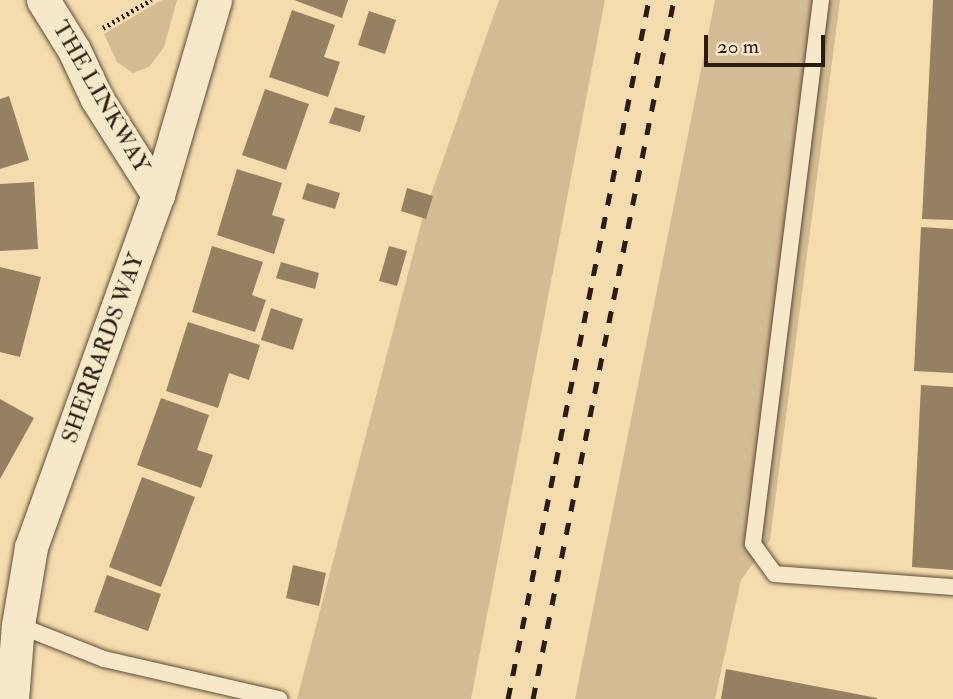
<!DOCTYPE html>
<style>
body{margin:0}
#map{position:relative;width:953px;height:699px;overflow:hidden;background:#f5dcae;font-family:"IM FELL Double Pica",serif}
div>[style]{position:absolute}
.green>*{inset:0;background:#d3bb93}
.building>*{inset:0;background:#958062}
.path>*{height:4.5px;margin-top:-2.25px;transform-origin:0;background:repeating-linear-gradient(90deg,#2c1c10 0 2px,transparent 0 5.5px)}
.roads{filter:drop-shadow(0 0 2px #5e4c38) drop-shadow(0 0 2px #5e4c38)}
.service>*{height:16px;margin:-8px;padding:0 8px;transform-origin:8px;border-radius:8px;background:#f8e8ca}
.minor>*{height:33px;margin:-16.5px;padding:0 16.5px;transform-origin:16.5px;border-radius:16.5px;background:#f8e8ca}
.rail>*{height:5px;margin-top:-2.5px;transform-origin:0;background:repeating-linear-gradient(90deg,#2c1c10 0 12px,transparent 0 24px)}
span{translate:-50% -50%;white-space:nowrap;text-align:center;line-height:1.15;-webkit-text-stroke:7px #f8e8ca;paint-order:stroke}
.street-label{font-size:23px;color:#2c1c10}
.scale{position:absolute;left:704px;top:35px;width:121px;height:32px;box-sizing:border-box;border:4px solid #2c1c10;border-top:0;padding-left:9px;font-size:21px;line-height:24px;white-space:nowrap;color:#2c1c10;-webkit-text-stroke:5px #f8e8ca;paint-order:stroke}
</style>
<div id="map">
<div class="green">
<div style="clip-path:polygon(162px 0,177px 0,164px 47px,149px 67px,133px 73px,117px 62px,104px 34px)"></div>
<div style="clip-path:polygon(499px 0,605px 0,471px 699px,297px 699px,422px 220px)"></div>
<div style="clip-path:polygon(715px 0,840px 0,770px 540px,741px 580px,715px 699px,575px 699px)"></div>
</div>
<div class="building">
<div style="clip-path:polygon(294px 0,348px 0,342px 18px)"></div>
<div style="clip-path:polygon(933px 0,953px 0,953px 220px,922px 219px)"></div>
<div style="clip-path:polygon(292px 10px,335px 25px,324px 57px,340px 62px,328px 97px,269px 77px)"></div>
<div style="clip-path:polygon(369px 11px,396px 20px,385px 54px,358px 45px)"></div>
<div style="clip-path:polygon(265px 89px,309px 104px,286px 170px,242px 155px)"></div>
<div style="clip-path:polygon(9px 96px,29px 160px,0 169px,0 99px)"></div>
<div style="clip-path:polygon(335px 107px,365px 116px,360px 132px,329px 123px)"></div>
<div style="clip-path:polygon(237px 169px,282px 183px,272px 215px,285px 219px,274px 254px,217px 235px)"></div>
<div style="clip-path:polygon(34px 182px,38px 249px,0 251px,0 184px)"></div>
<div style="clip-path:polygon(307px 183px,340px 193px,335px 209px,302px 199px)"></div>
<div style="clip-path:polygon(407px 188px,433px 196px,426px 219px,401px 211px)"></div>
<div style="clip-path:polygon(921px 227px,953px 229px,953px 373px,914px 371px)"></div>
<div style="clip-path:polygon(212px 246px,263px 262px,252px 295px,266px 300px,255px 332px,192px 312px)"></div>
<div style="clip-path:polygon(389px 246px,407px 251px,397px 286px,379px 281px)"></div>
<div style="clip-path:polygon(281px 262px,319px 273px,315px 289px,276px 278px)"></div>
<div style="clip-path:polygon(0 267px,41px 277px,20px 357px,0 352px)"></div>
<div style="clip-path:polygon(271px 308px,303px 319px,293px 350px,261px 340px)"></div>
<div style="clip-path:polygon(188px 322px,260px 345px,249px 380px,229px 373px,218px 408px,166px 391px)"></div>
<div style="clip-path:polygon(921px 385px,953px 387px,953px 570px,912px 567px)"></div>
<div style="clip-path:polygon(161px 398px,209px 415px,197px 450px,213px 455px,201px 488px,137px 465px)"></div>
<div style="clip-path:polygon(0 399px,34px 418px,0 479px)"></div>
<div style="clip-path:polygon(142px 477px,195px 497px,161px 587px,109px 567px)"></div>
<div style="clip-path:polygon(293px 565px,326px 573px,319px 606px,286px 598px)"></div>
<div style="clip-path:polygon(107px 575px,161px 594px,148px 631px,94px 612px)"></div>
<div style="clip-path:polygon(726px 669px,877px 698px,877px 699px,721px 699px)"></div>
</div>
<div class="path">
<div style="left:103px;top:28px;width:56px;rotate:-30.3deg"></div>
</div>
<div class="roads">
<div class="service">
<div style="left:821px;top:0;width:548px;rotate:97.13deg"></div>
<div style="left:753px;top:544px;width:37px;rotate:54deg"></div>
<div style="left:775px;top:574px;width:178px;rotate:4.2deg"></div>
<div style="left:18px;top:625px;width:92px;rotate:21.6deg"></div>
<div style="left:104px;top:659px;width:180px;rotate:12.9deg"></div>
</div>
<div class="minor">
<div style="left:43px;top:0;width:59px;rotate:58.2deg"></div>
<div style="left:74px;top:50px;width:54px;rotate:64.9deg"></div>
<div style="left:97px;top:99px;width:114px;rotate:57.6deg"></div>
<div style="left:12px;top:699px;width:74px;rotate:-85.4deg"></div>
<div style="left:18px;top:625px;width:79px;rotate:-80.5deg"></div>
<div style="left:31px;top:547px;width:374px;rotate:-70.2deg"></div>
<div style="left:158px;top:195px;width:203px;rotate:-73.7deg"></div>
</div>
</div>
<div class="rail">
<div style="left:508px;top:699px;width:713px;rotate:-78.6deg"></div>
<div style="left:533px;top:699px;width:713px;rotate:-78.6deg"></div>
</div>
<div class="street-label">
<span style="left:101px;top:97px;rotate:60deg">THE LINKWAY</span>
<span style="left:103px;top:348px;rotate:-70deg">SHERRARDS WAY</span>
</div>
<div class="scale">20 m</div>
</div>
